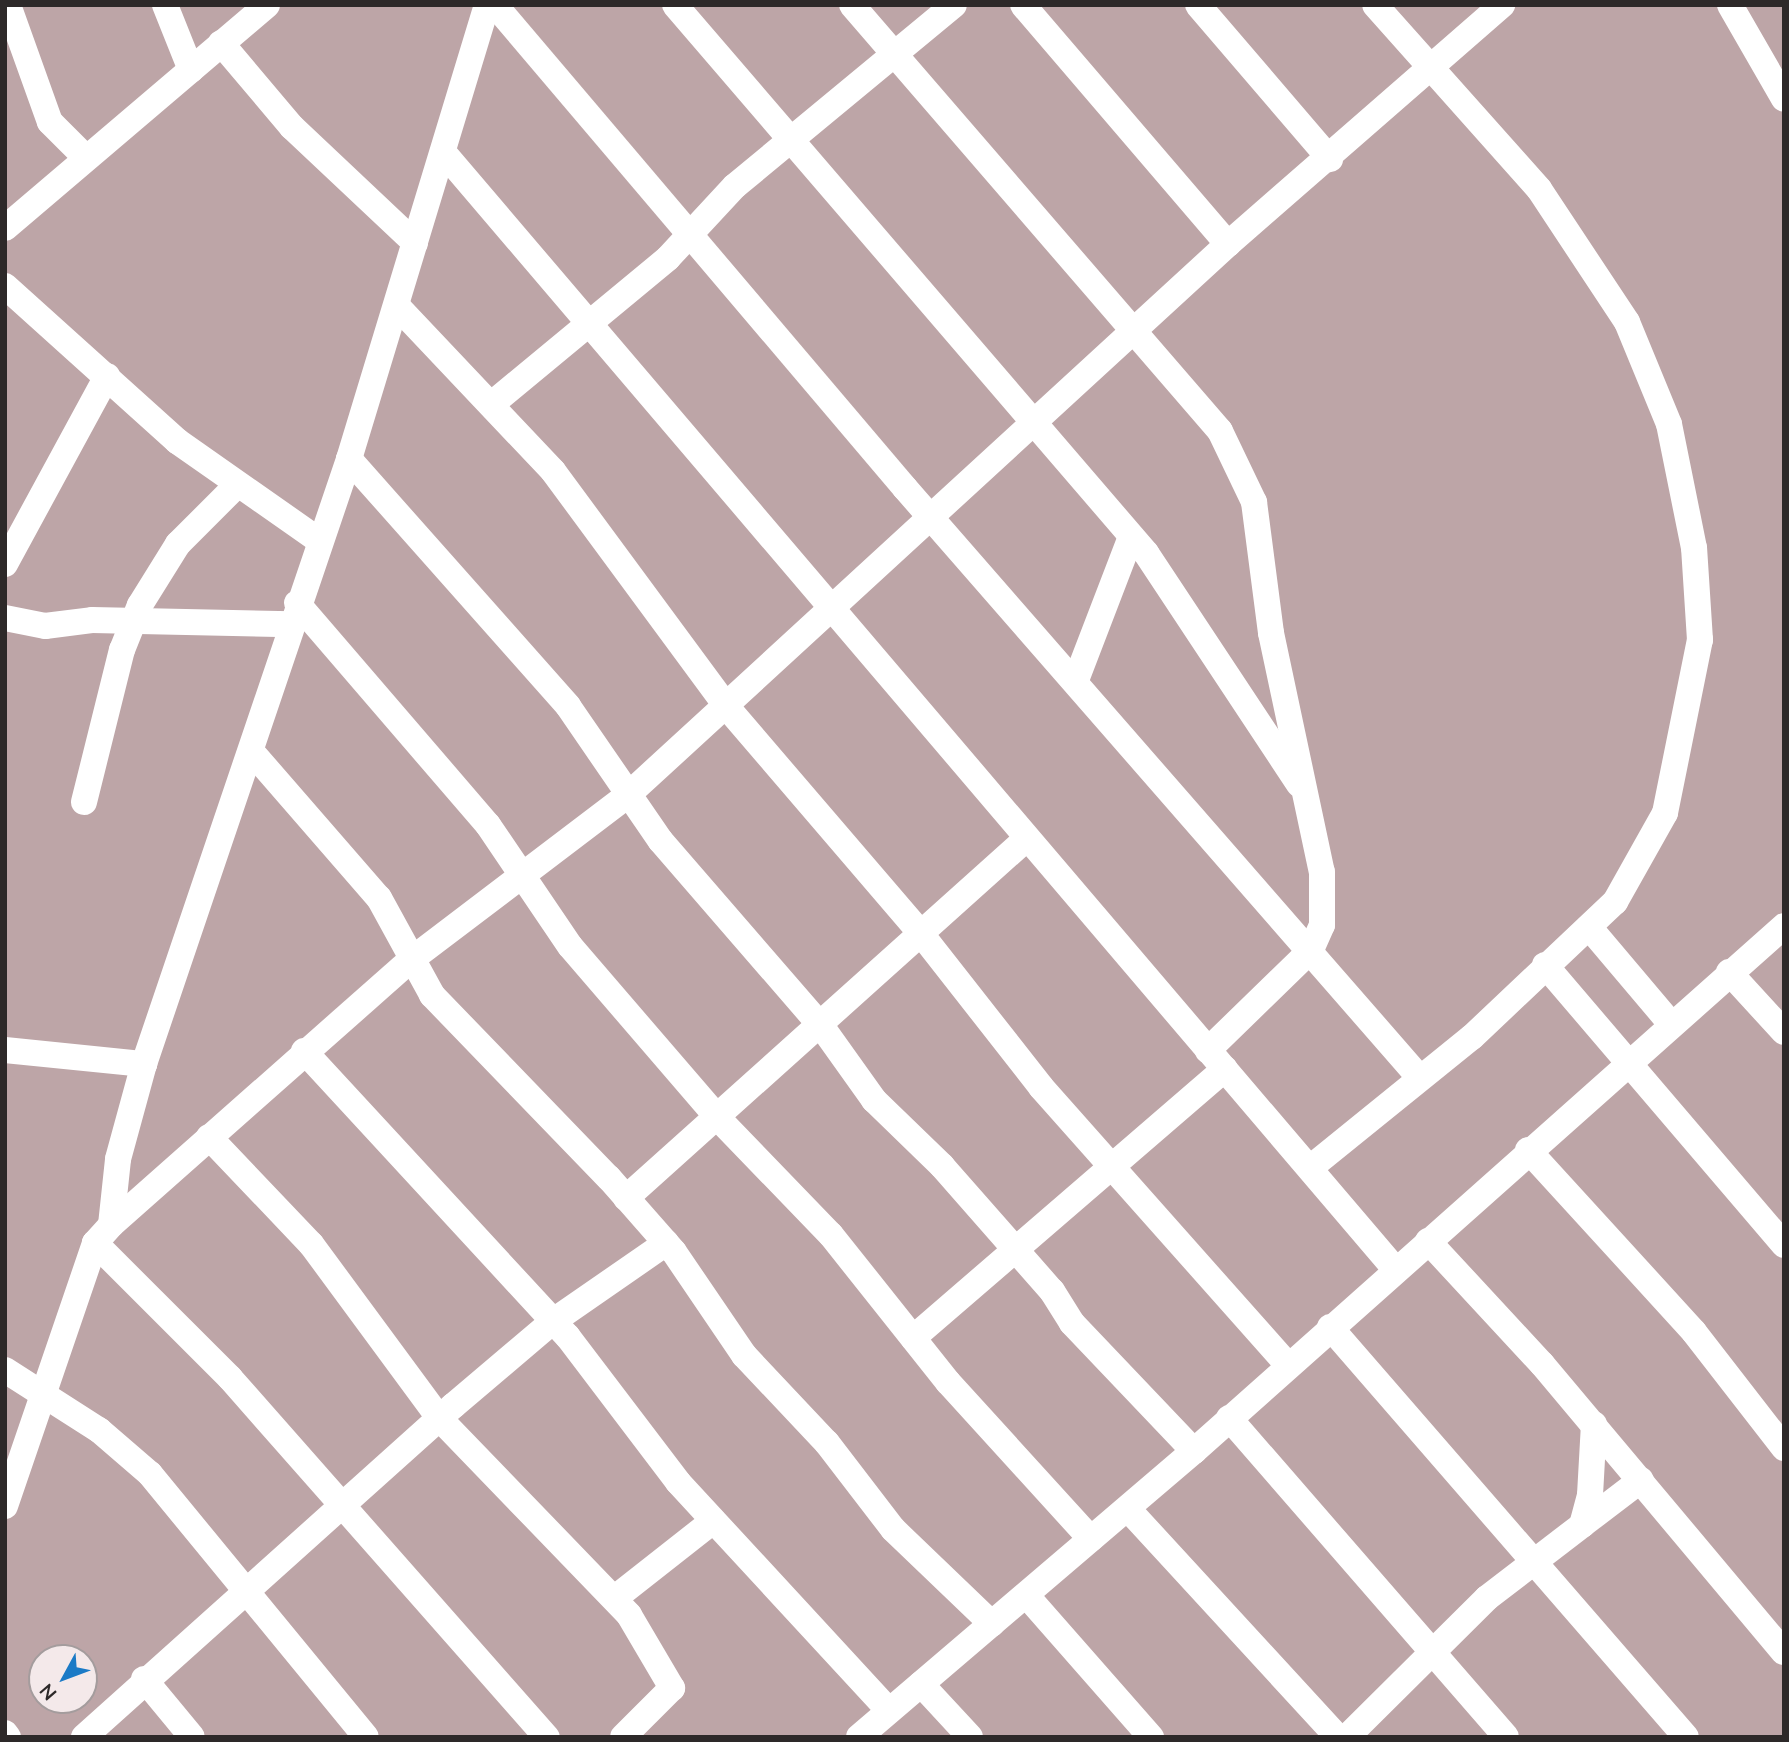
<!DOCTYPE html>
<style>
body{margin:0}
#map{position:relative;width:1789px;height:1742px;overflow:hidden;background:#e7dcdd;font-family:"Nunito Sans",sans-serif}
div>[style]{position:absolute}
.green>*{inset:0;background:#bda5a7}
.minor>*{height:26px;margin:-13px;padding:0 13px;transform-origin:13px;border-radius:13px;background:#fff}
span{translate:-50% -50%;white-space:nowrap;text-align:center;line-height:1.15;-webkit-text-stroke:7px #f4e9ea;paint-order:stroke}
.frame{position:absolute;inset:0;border:7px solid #2d2929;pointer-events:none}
.north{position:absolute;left:28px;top:1644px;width:70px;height:70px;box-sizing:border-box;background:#f4e9ea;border:2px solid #a49c9d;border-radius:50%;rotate:229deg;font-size:19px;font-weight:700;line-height:28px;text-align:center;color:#2d2929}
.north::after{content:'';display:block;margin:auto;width:24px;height:32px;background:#1b7ac6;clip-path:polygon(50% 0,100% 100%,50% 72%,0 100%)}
</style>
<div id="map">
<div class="green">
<div style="clip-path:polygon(evenodd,5px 5px,1784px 5px,1784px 1737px,5px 1737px,5px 5px,42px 1658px,84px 1658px,84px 1700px,42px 1700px,42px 1658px)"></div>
</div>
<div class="minor">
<div style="left:8px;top:5px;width:124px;rotate:70.3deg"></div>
<div style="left:50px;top:122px;width:51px;rotate:45deg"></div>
<div style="left:165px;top:5px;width:70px;rotate:68.2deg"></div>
<div style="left:495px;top:5px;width:634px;rotate:49.67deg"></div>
<div style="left:905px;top:488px;width:782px;rotate:48.89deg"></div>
<div style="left:675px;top:5px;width:723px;rotate:49.32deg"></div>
<div style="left:1146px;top:553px;width:277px;rotate:56.5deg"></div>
<div style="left:852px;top:5px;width:563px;rotate:49.18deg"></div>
<div style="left:1220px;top:431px;width:79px;rotate:64.4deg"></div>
<div style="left:1254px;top:502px;width:132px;rotate:82.6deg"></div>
<div style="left:1271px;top:633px;width:244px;rotate:78deg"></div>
<div style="left:1322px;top:872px;width:53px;rotate:90deg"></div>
<div style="left:1322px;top:925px;width:27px;rotate:114deg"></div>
<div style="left:1311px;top:950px;width:144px;rotate:135.8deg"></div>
<div style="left:1023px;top:5px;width:315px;rotate:49.4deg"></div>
<div style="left:1198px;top:5px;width:203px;rotate:49.4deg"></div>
<div style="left:1730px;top:5px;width:108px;rotate:60.1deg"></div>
<div style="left:221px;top:43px;width:110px;rotate:49.8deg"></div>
<div style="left:292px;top:127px;width:169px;rotate:43.3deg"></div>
<div style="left:443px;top:152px;width:1469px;rotate:49.56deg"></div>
<div style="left:5px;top:228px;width:344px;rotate:-40.4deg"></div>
<div style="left:5px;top:286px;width:232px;rotate:42deg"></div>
<div style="left:177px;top:441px;width:171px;rotate:35deg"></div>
<div style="left:397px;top:306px;width:227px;rotate:46.6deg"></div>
<div style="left:553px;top:471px;width:292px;rotate:53.6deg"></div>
<div style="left:726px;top:706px;width:301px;rotate:49.4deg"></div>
<div style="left:922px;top:935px;width:193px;rotate:51.9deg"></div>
<div style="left:1041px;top:1087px;width:372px;rotate:48.4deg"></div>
<div style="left:493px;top:403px;width:227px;rotate:-39.6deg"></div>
<div style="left:668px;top:258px;width:98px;rotate:-47.1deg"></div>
<div style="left:735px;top:186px;width:284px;rotate:-39.6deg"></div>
<div style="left:349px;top:459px;width:330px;rotate:48.4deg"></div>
<div style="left:568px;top:706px;width:163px;rotate:55.5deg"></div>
<div style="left:660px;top:840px;width:247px;rotate:49.1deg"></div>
<div style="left:822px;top:1027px;width:90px;rotate:54.5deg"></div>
<div style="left:874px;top:1100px;width:95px;rotate:44.1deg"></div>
<div style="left:942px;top:1166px;width:167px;rotate:48.7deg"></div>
<div style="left:1052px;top:1291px;width:38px;rotate:58deg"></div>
<div style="left:1072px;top:1323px;width:177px;rotate:46.4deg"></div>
<div style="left:5px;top:564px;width:214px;rotate:-61.5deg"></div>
<div style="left:297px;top:603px;width:293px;rotate:49.3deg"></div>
<div style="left:488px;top:825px;width:146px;rotate:55.9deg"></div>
<div style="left:570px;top:946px;width:224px;rotate:49.3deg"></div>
<div style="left:716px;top:1116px;width:165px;rotate:46deg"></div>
<div style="left:831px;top:1235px;width:188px;rotate:51.5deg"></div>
<div style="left:948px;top:1382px;width:212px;rotate:47.7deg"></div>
<div style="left:5px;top:618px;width:41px;rotate:11.3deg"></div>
<div style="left:45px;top:626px;width:47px;rotate:-7.3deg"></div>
<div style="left:92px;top:620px;width:199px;rotate:1.2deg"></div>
<div style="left:1076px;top:680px;width:153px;rotate:-69deg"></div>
<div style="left:251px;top:751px;width:195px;rotate:49deg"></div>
<div style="left:379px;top:898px;width:111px;rotate:61.3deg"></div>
<div style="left:432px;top:995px;width:255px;rotate:46deg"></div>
<div style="left:609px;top:1178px;width:98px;rotate:48.7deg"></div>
<div style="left:674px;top:1252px;width:125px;rotate:55.8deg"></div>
<div style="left:744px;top:1355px;width:121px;rotate:46.7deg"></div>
<div style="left:827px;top:1443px;width:108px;rotate:52.5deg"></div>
<div style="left:893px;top:1529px;width:137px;rotate:43.8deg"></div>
<div style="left:84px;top:802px;width:157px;rotate:-76deg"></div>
<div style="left:122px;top:650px;width:48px;rotate:-68.2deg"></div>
<div style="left:140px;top:605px;width:72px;rotate:-58.1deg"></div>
<div style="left:178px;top:544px;width:81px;rotate:-45deg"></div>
<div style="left:1589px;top:927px;width:126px;rotate:49.8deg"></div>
<div style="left:1545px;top:965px;width:368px;rotate:49.5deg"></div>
<div style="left:1729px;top:972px;width:81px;rotate:47.5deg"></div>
<div style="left:5px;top:1050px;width:140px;rotate:5.8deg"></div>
<div style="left:304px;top:1051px;width:389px;rotate:47.3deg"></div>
<div style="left:568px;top:1337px;width:182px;rotate:52.8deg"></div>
<div style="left:678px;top:1482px;width:311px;rotate:47.3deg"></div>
<div style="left:209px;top:1137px;width:148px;rotate:46.4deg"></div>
<div style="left:311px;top:1244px;width:217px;rotate:53.6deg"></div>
<div style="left:440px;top:1419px;width:272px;rotate:46deg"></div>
<div style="left:629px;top:1615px;width:85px;rotate:59.5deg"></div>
<div style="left:672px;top:1688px;width:69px;rotate:135deg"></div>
<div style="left:1528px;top:1150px;width:246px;rotate:47.6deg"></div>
<div style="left:1694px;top:1332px;width:147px;rotate:52.2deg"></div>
<div style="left:1310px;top:1168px;width:208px;rotate:-39deg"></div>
<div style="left:1472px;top:1037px;width:197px;rotate:-43.4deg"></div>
<div style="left:1615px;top:902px;width:102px;rotate:-60.7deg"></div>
<div style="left:1665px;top:813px;width:177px;rotate:-78.6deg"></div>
<div style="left:1700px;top:640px;width:92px;rotate:-93.7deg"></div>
<div style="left:1694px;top:548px;width:126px;rotate:-101.4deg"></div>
<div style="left:1669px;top:424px;width:110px;rotate:-112.4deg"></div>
<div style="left:1627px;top:322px;width:159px;rotate:-123.5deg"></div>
<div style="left:1539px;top:189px;width:246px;rotate:-131.7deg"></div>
<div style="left:626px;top:1198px;width:537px;rotate:-41.91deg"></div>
<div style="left:111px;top:1225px;width:66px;rotate:-83.9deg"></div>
<div style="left:118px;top:1159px;width:98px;rotate:-74.7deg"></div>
<div style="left:144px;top:1064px;width:639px;rotate:-71.28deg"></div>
<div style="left:349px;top:459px;width:475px;rotate:-73.1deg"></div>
<div style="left:1428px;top:1241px;width:168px;rotate:47.2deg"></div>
<div style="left:1542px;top:1364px;width:376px;rotate:50deg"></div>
<div style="left:95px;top:1243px;width:191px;rotate:45deg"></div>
<div style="left:230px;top:1378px;width:479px;rotate:48.6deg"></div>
<div style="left:1330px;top:1327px;width:543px;rotate:49.03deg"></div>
<div style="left:913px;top:1338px;width:412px;rotate:-40.8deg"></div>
<div style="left:5px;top:1370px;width:112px;rotate:32.6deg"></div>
<div style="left:99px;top:1430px;width:67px;rotate:40.8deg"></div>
<div style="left:150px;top:1474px;width:340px;rotate:50.6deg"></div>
<div style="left:1229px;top:1418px;width:422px;rotate:49deg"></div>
<div style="left:5px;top:1506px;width:278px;rotate:-71.1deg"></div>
<div style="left:95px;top:1243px;width:24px;rotate:-48deg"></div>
<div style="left:111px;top:1225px;width:402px;rotate:-41.5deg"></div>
<div style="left:412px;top:959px;width:273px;rotate:-37.2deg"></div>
<div style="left:629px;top:794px;width:813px;rotate:-42.56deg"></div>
<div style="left:1228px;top:244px;width:364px;rotate:-41.1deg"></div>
<div style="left:1128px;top:1509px;width:310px;rotate:47.4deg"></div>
<div style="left:1582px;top:1525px;width:74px;rotate:-37.3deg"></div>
<div style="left:1027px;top:1596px;width:188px;rotate:48.7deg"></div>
<div style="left:615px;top:1598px;width:125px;rotate:-38.2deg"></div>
<div style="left:144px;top:1679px;width:75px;rotate:50.4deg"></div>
<div style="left:921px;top:1684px;width:72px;rotate:47.2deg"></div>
<div style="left:5px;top:1733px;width:5px;rotate:53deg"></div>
<div style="left:84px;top:1737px;width:496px;rotate:-41.9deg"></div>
<div style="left:453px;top:1406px;width:130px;rotate:-40.3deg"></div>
<div style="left:552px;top:1322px;width:139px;rotate:-34.7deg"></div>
<div style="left:859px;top:1737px;width:440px;rotate:-40.5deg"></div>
<div style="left:1194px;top:1451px;width:790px;rotate:-41.66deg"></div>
<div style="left:1347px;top:1737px;width:197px;rotate:-44.8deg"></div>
<div style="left:1487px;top:1598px;width:120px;rotate:-37.5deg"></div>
<div style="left:1582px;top:1525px;width:31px;rotate:-75deg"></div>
<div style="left:1590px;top:1495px;width:71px;rotate:-86.8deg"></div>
</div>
<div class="frame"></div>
<div class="north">N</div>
</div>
